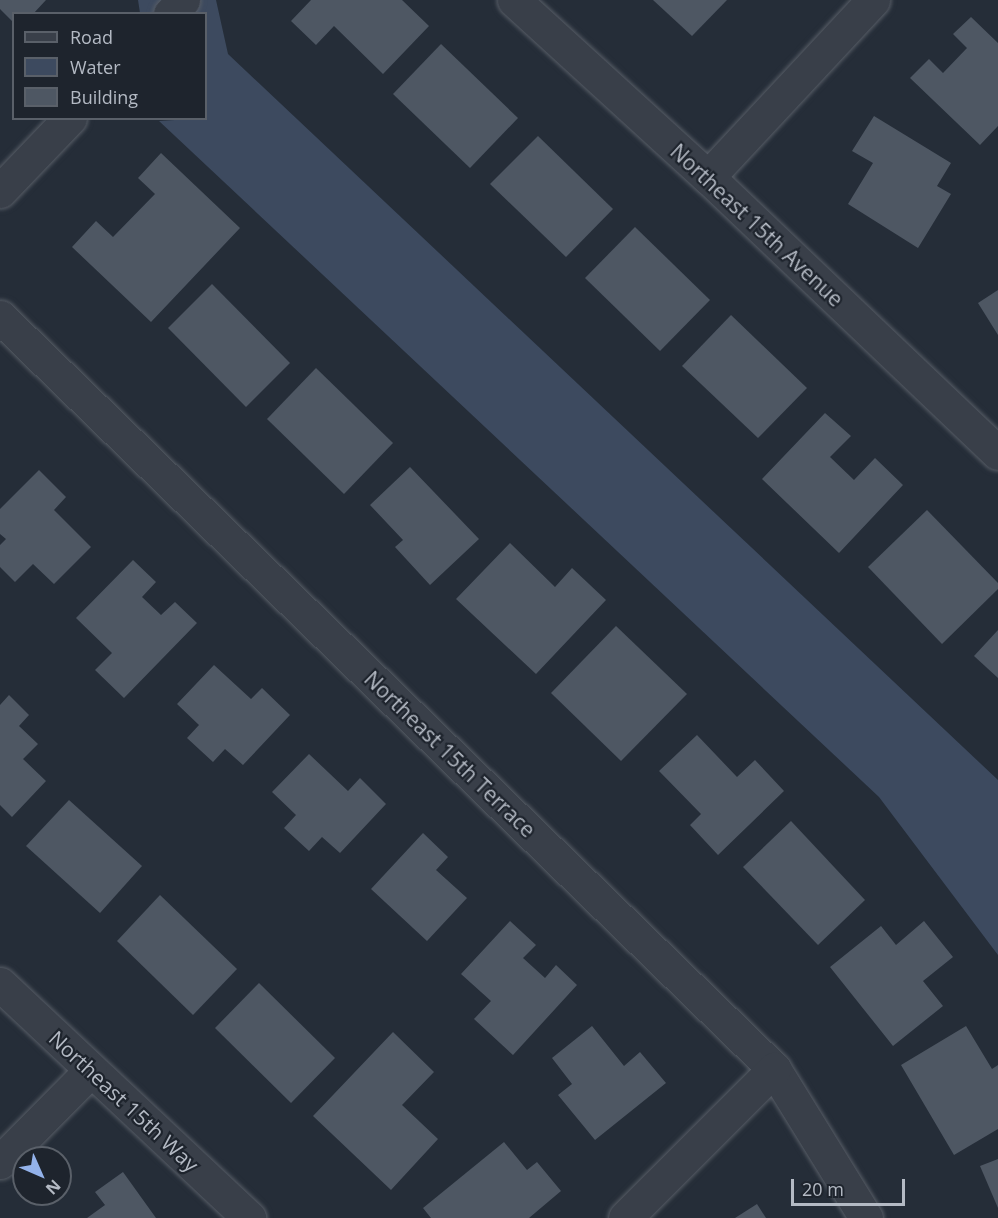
<!DOCTYPE html>
<style>
body{margin:0}
#map{position:relative;width:998px;height:1218px;overflow:hidden;background:#252d38;font-family:"Open Sans",sans-serif}
div>[style]{position:absolute}
.water>*{inset:0;background:#3d4a5f}
.building>*{inset:0;background:#4e5763}
.roads{filter:drop-shadow(0 0 2px #575d66) drop-shadow(0 0 2px #575d66)}
.minor>*{height:33px;margin:-16.5px;padding:0 16.5px;transform-origin:16.5px;border-radius:16.5px;background:#393f49}
span{translate:-50% -50%;white-space:nowrap;text-align:center;line-height:1.15;-webkit-text-stroke:4.5px #1e242d;paint-order:stroke}
.street-label{font-size:21px;color:#b4bac4}
.legend{position:absolute;left:12px;top:12px;width:195px;height:108px;box-sizing:border-box;background:#1e242d;border:2px solid #5a6069;margin:0;padding:8px 10px;list-style:none;font-size:18px;color:#b4bac4}
.legend li{display:flex;align-items:center;gap:12px;height:30px}
.legend b{width:30px;border:2px solid #5a6069}
.north{position:absolute;left:12px;top:1146px;width:60px;height:60px;box-sizing:border-box;background:#1e242d;border:2px solid #5a6069;border-radius:50%;rotate:135deg;font-size:16px;font-weight:700;line-height:24px;text-align:center;color:#b4bac4}
.north::after{content:'';display:block;margin:auto;width:21px;height:27px;background:#93b2ea;clip-path:polygon(50% 0,100% 100%,50% 72%,0 100%)}
.scale{position:absolute;left:791px;top:1179px;width:114px;height:27px;box-sizing:border-box;border:3px solid #b4bac4;border-top:0;padding-left:8px;font-size:18px;line-height:21px;white-space:nowrap;color:#b4bac4;-webkit-text-stroke:4px #1e242d;paint-order:stroke}
</style>
<div id="map">
<div class="water">
<div style="clip-path:polygon(138px 0,216px 0,228px 54px,998px 780px,998px 955px,879px 797px,159px 121px,206px 118px,206px 14px,140px 13px)"></div>
</div>
<div class="building">
<div style="clip-path:polygon(0 0,46px 0,33px 14px,14px 14px,14px 23px,0 9px)"></div>
<div style="clip-path:polygon(311px 0,402px 0,429px 26px,383px 74px,334px 26px,316px 45px,291px 21px)"></div>
<div style="clip-path:polygon(653px 0,727px 0,692px 36px)"></div>
<div style="clip-path:polygon(971px 17px,998px 43px,998px 126px,980px 145px,910px 78px,929px 59px,943px 73px,967px 48px,953px 34px)"></div>
<div style="clip-path:polygon(441px 44px,518px 118px,470px 168px,393px 94px)"></div>
<div style="clip-path:polygon(874px 116px,951px 163px,937px 186px,951px 194px,918px 248px,848px 204px,873px 163px,852px 151px)"></div>
<div style="clip-path:polygon(538px 136px,613px 209px,566px 257px,490px 184px)"></div>
<div style="clip-path:polygon(161px 153px,240px 228px,151px 322px,72px 247px,96px 221px,113px 237px,155px 194px,138px 178px)"></div>
<div style="clip-path:polygon(635px 227px,710px 300px,660px 351px,585px 278px)"></div>
<div style="clip-path:polygon(212px 284px,290px 363px,246px 407px,168px 328px)"></div>
<div style="clip-path:polygon(998px 290px,998px 335px,978px 303px)"></div>
<div style="clip-path:polygon(731px 315px,807px 388px,758px 438px,682px 366px)"></div>
<div style="clip-path:polygon(316px 368px,393px 443px,344px 494px,267px 419px)"></div>
<div style="clip-path:polygon(825px 413px,851px 436px,830px 457px,854px 480px,875px 458px,903px 485px,839px 553px,762px 479px)"></div>
<div style="clip-path:polygon(410px 467px,479px 539px,430px 585px,395px 547px,403px 540px,370px 505px)"></div>
<div style="clip-path:polygon(39px 470px,66px 497px,54px 510px,91px 547px,54px 584px,33px 564px,15px 582px,0 567px,0 545px,6px 539px,0 534px,0 509px)"></div>
<div style="clip-path:polygon(927px 510px,998px 583px,998px 589px,942px 644px,868px 567px)"></div>
<div style="clip-path:polygon(510px 543px,555px 587px,572px 568px,606px 600px,536px 674px,456px 599px)"></div>
<div style="clip-path:polygon(133px 560px,156px 582px,142px 597px,161px 615px,175px 602px,197px 623px,124px 698px,95px 670px,112px 653px,76px 618px)"></div>
<div style="clip-path:polygon(616px 626px,687px 694px,621px 761px,551px 693px)"></div>
<div style="clip-path:polygon(998px 630px,998px 678px,974px 656px)"></div>
<div style="clip-path:polygon(214px 665px,251px 699px,262px 688px,290px 715px,243px 765px,225px 749px,213px 762px,187px 738px,199px 725px,177px 704px)"></div>
<div style="clip-path:polygon(9px 695px,29px 715px,19px 726px,38px 744px,23px 759px,46px 781px,12px 817px,0 805px,0 705px)"></div>
<div style="clip-path:polygon(697px 735px,737px 777px,755px 760px,784px 791px,718px 855px,690px 825px,701px 814px,659px 771px)"></div>
<div style="clip-path:polygon(309px 754px,348px 791px,360px 778px,386px 804px,340px 853px,322px 837px,309px 851px,284px 828px,296px 815px,272px 792px)"></div>
<div style="clip-path:polygon(69px 800px,142px 866px,100px 913px,26px 846px)"></div>
<div style="clip-path:polygon(791px 821px,865px 900px,818px 945px,743px 867px)"></div>
<div style="clip-path:polygon(423px 833px,448px 857px,436px 870px,467px 898px,427px 941px,371px 889px)"></div>
<div style="clip-path:polygon(160px 895px,237px 969px,193px 1015px,117px 941px)"></div>
<div style="clip-path:polygon(510px 921px,536px 945px,523px 958px,545px 978px,556px 965px,577px 985px,513px 1055px,474px 1019px,491px 1001px,461px 974px)"></div>
<div style="clip-path:polygon(924px 921px,953px 957px,923px 981px,943px 1006px,893px 1046px,830px 967px,881px 926px,896px 945px)"></div>
<div style="clip-path:polygon(259px 983px,335px 1058px,291px 1103px,215px 1028px)"></div>
<div style="clip-path:polygon(592px 1026px,624px 1066px,640px 1052px,666px 1083px,595px 1140px,558px 1095px,572px 1084px,552px 1058px)"></div>
<div style="clip-path:polygon(966px 1026px,992px 1069px,998px 1065px,998px 1129px,954px 1155px,901px 1065px)"></div>
<div style="clip-path:polygon(393px 1032px,434px 1072px,402px 1105px,438px 1139px,391px 1190px,313px 1116px)"></div>
<div style="clip-path:polygon(504px 1142px,527px 1170px,537px 1162px,561px 1191px,529px 1218px,431px 1218px,423px 1208px)"></div>
<div style="clip-path:polygon(998px 1159px,998px 1208px,980px 1166px)"></div>
<div style="clip-path:polygon(123px 1172px,156px 1218px,87px 1218px,105px 1205px,95px 1192px)"></div>
<div style="clip-path:polygon(757px 1204px,766px 1218px,735px 1218px)"></div>
</div>
<div class="roads">
<div class="minor">
<div style="left:514px;top:0;width:263px;rotate:42.4deg"></div>
<div style="left:708px;top:177px;width:400px;rotate:43.6deg"></div>
<div style="left:170px;top:14px;width:19px;rotate:-47deg"></div>
<div style="left:708px;top:177px;width:242px;rotate:-47deg"></div>
<div style="left:0;top:191px;width:101px;rotate:-46.2deg"></div>
<div style="left:0;top:317px;width:1079px;rotate:44.17deg"></div>
<div style="left:774px;top:1069px;width:175px;rotate:58.3deg"></div>
<div style="left:0;top:984px;width:342px;rotate:43.2deg"></div>
<div style="left:0;top:1162px;width:128px;rotate:-45.3deg"></div>
<div style="left:625px;top:1218px;width:211px;rotate:-45deg"></div>
</div>
</div>
<div class="street-label">
<span style="left:757px;top:225px;rotate:43deg">Northeast 15th Avenue</span>
<span style="left:450px;top:754px;rotate:44deg">Northeast 15th Terrace</span>
<span style="left:124px;top:1101px;rotate:43deg">Northeast 15th Way</span>
</div>
<ul class="legend">
<li><b style="height:8px;background:#393f49"></b>Road</li>
<li><b style="height:16px;background:#3d4a5f"></b>Water</li>
<li><b style="height:16px;background:#4e5763"></b>Building</li>
</ul>
<div class="north">N</div>
<div class="scale">20 m</div>
</div>
